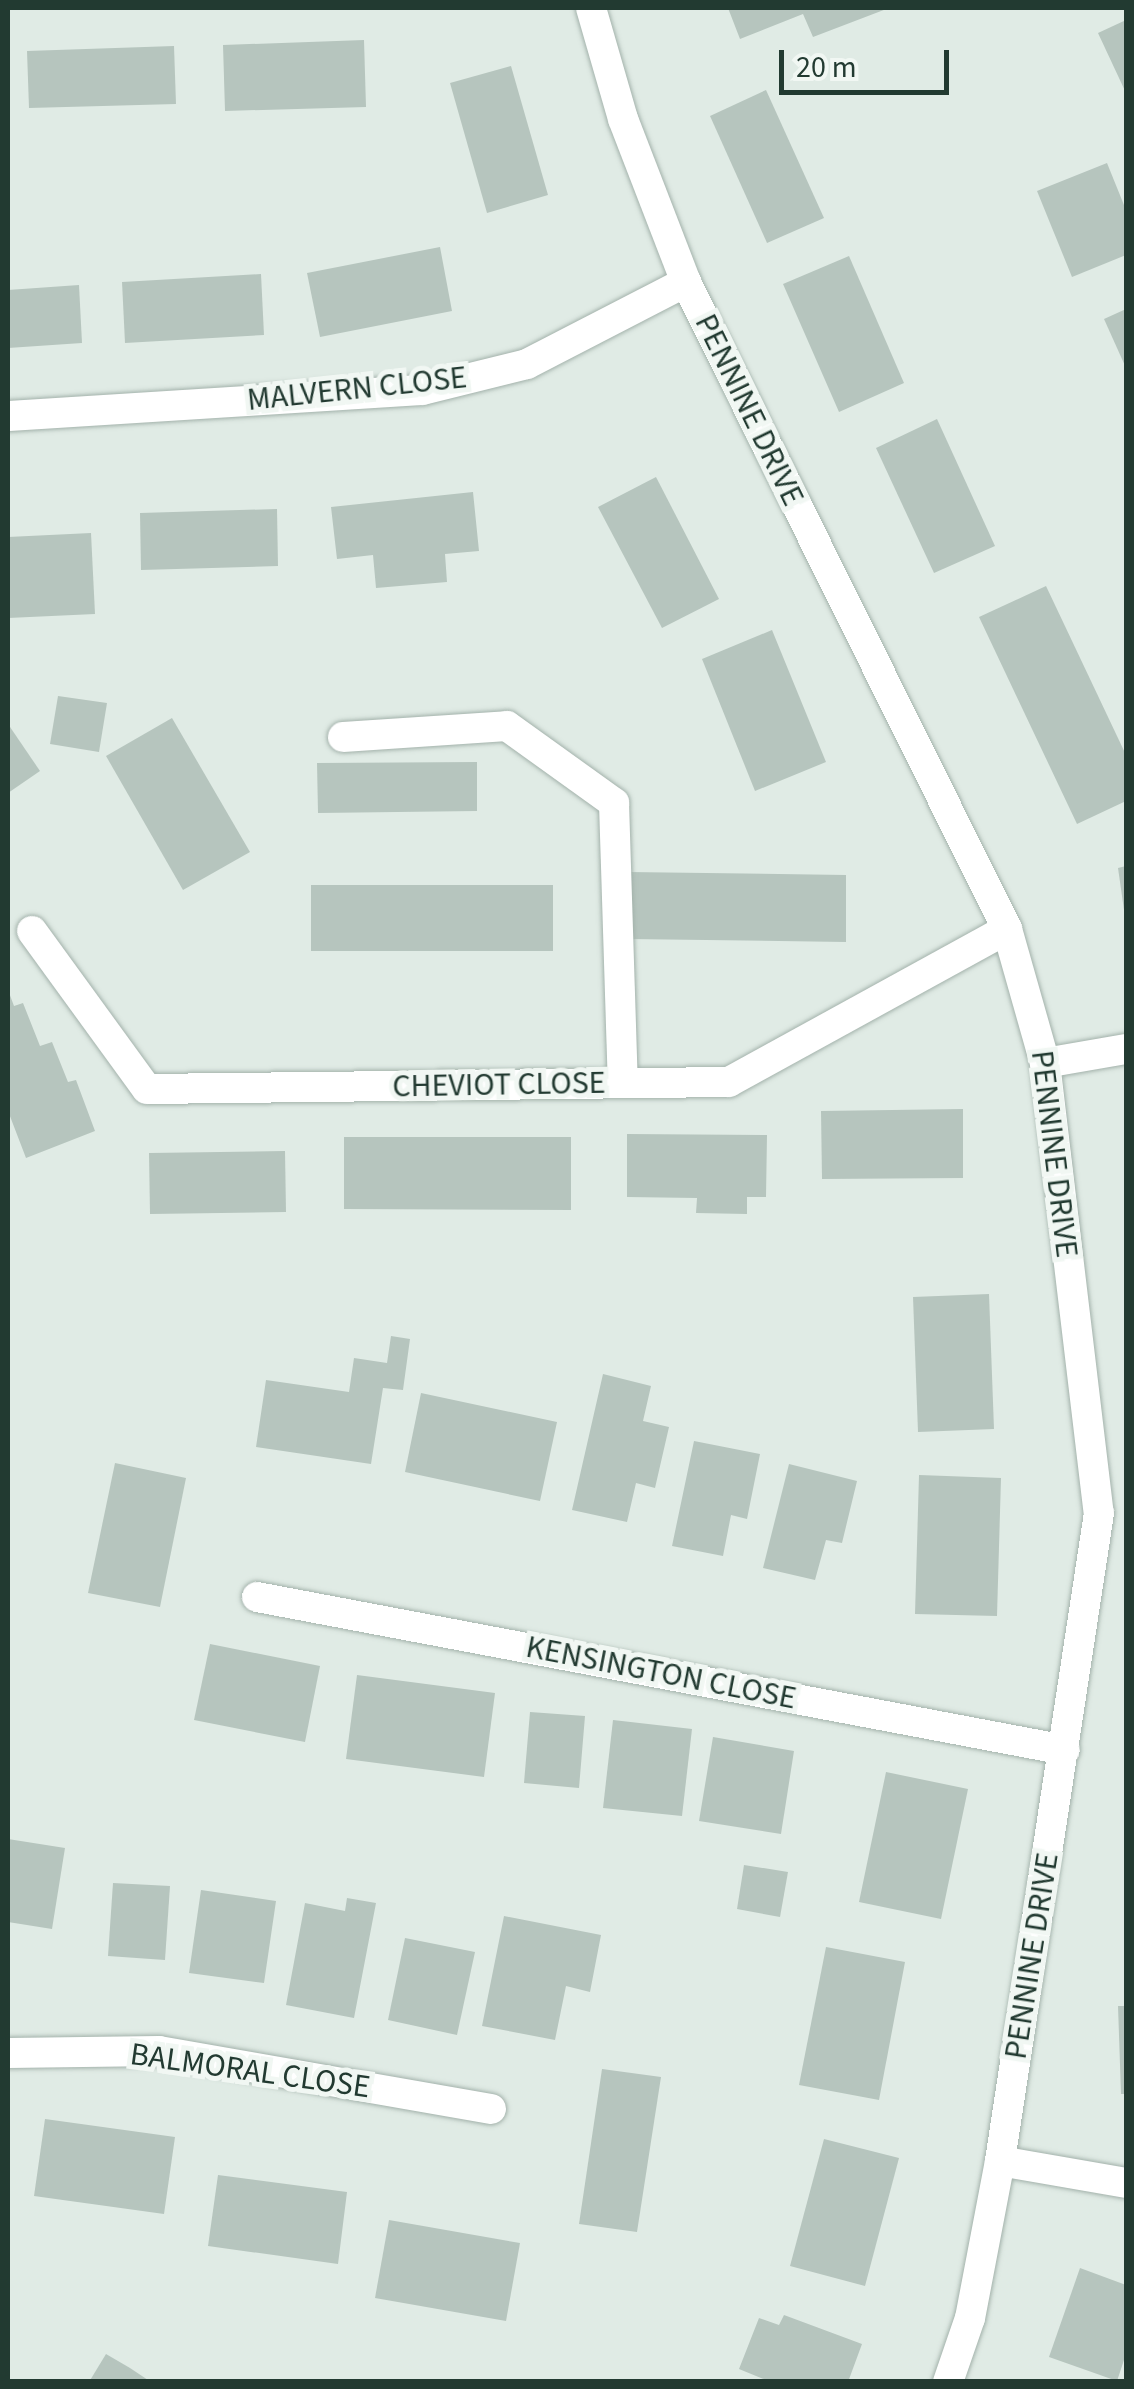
<!DOCTYPE html>
<style>
body{margin:0}
#map{position:relative;width:1134px;height:2389px;overflow:hidden;background:#e0ebe5;font-family:"Source Sans 3",sans-serif}
div>[style]{position:absolute}
.building>*{inset:0;background:#b6c5be}
.roads{filter:drop-shadow(0 0 2px #a3b2ab) drop-shadow(0 0 2px #a3b2ab)}
.lane>*{height:30px;margin:-15px;padding:0 15px;transform-origin:15px;border-radius:15px;background:#fff}
.street>*{height:30px;margin:-15px;padding:0 15px;transform-origin:15px;border-radius:15px;background:#fff}
span{translate:-50% -50%;white-space:nowrap;text-align:center;line-height:1.15;-webkit-text-stroke:10px #f1f7f3;paint-order:stroke}
.street-label{font-size:32px;color:#223a31}
.frame{position:absolute;inset:0;border:10px solid #223a31;pointer-events:none}
.scale{position:absolute;left:779px;top:50px;width:170px;height:45px;box-sizing:border-box;border:5px solid #223a31;border-top:0;padding-left:12px;font-size:30px;line-height:35px;white-space:nowrap;color:#223a31;-webkit-text-stroke:8px #f1f7f3;paint-order:stroke}
</style>
<div id="map">
<div class="building">
<div style="clip-path:polygon(728px 8px,889px 8px,813px 37px,803px 14px,740px 39px)"></div>
<div style="clip-path:polygon(1126px 20px,1126px 93px,1098px 33px)"></div>
<div style="clip-path:polygon(364px 40px,366px 107px,225px 111px,223px 45px)"></div>
<div style="clip-path:polygon(174px 46px,176px 104px,29px 108px,27px 51px)"></div>
<div style="clip-path:polygon(511px 66px,548px 195px,487px 213px,450px 83px)"></div>
<div style="clip-path:polygon(766px 90px,824px 218px,767px 243px,710px 116px)"></div>
<div style="clip-path:polygon(1107px 163px,1126px 210px,1126px 255px,1072px 277px,1037px 191px)"></div>
<div style="clip-path:polygon(440px 247px,452px 311px,320px 337px,307px 273px)"></div>
<div style="clip-path:polygon(849px 256px,904px 383px,839px 412px,783px 284px)"></div>
<div style="clip-path:polygon(261px 274px,264px 335px,125px 343px,122px 282px)"></div>
<div style="clip-path:polygon(79px 285px,82px 343px,8px 348px,8px 290px)"></div>
<div style="clip-path:polygon(1126px 309px,1126px 368px,1104px 319px)"></div>
<div style="clip-path:polygon(937px 419px,995px 546px,934px 573px,876px 448px)"></div>
<div style="clip-path:polygon(656px 477px,719px 599px,662px 628px,598px 507px)"></div>
<div style="clip-path:polygon(473px 492px,479px 551px,445px 554px,447px 582px,376px 588px,373px 555px,337px 559px,331px 507px)"></div>
<div style="clip-path:polygon(277px 509px,278px 566px,141px 570px,140px 513px)"></div>
<div style="clip-path:polygon(91px 533px,95px 614px,8px 618px,8px 537px)"></div>
<div style="clip-path:polygon(1046px 586px,1126px 755px,1126px 801px,1077px 824px,979px 617px)"></div>
<div style="clip-path:polygon(772px 630px,826px 762px,755px 791px,702px 659px)"></div>
<div style="clip-path:polygon(58px 696px,107px 703px,99px 752px,50px 744px)"></div>
<div style="clip-path:polygon(172px 718px,250px 852px,183px 890px,106px 756px)"></div>
<div style="clip-path:polygon(8px 724px,40px 771px,8px 793px)"></div>
<div style="clip-path:polygon(477px 762px,477px 811px,318px 813px,317px 763px)"></div>
<div style="clip-path:polygon(1126px 866px,1126px 910px,1124px 910px,1118px 868px)"></div>
<div style="clip-path:polygon(628px 872px,846px 875px,846px 942px,628px 939px)"></div>
<div style="clip-path:polygon(311px 885px,553px 885px,553px 951px,311px 951px)"></div>
<div style="clip-path:polygon(8px 990px,14px 1006px,23px 1003px,40px 1046px,52px 1042px,68px 1082px,76px 1080px,95px 1131px,26px 1158px,8px 1111px)"></div>
<div style="clip-path:polygon(963px 1109px,963px 1178px,822px 1179px,821px 1111px)"></div>
<div style="clip-path:polygon(627px 1134px,767px 1135px,766px 1197px,747px 1197px,747px 1214px,696px 1213px,697px 1198px,627px 1197px)"></div>
<div style="clip-path:polygon(344px 1137px,571px 1137px,571px 1210px,344px 1209px)"></div>
<div style="clip-path:polygon(285px 1151px,286px 1212px,150px 1214px,149px 1153px)"></div>
<div style="clip-path:polygon(989px 1294px,994px 1429px,918px 1432px,913px 1297px)"></div>
<div style="clip-path:polygon(391px 1336px,410px 1339px,403px 1390px,383px 1388px,371px 1464px,256px 1447px,266px 1380px,349px 1392px,354px 1358px,387px 1363px)"></div>
<div style="clip-path:polygon(603px 1374px,651px 1386px,643px 1421px,669px 1427px,655px 1488px,636px 1483px,627px 1522px,572px 1510px)"></div>
<div style="clip-path:polygon(421px 1393px,557px 1422px,540px 1501px,405px 1472px)"></div>
<div style="clip-path:polygon(694px 1441px,760px 1454px,747px 1519px,731px 1515px,723px 1556px,672px 1546px)"></div>
<div style="clip-path:polygon(115px 1463px,186px 1478px,160px 1607px,88px 1593px)"></div>
<div style="clip-path:polygon(789px 1464px,857px 1481px,842px 1543px,826px 1540px,815px 1580px,763px 1568px)"></div>
<div style="clip-path:polygon(919px 1475px,1001px 1478px,997px 1616px,915px 1614px)"></div>
<div style="clip-path:polygon(210px 1644px,320px 1666px,305px 1742px,194px 1720px)"></div>
<div style="clip-path:polygon(357px 1675px,495px 1693px,484px 1777px,346px 1759px)"></div>
<div style="clip-path:polygon(530px 1712px,585px 1716px,579px 1788px,524px 1783px)"></div>
<div style="clip-path:polygon(613px 1720px,692px 1729px,682px 1816px,603px 1808px)"></div>
<div style="clip-path:polygon(713px 1737px,794px 1751px,781px 1834px,699px 1821px)"></div>
<div style="clip-path:polygon(886px 1772px,968px 1789px,941px 1919px,859px 1902px)"></div>
<div style="clip-path:polygon(8px 1839px,65px 1848px,52px 1929px,8px 1922px)"></div>
<div style="clip-path:polygon(744px 1865px,788px 1872px,780px 1917px,737px 1909px)"></div>
<div style="clip-path:polygon(113px 1883px,170px 1886px,165px 1960px,108px 1956px)"></div>
<div style="clip-path:polygon(201px 1890px,276px 1901px,264px 1983px,189px 1973px)"></div>
<div style="clip-path:polygon(347px 1898px,376px 1903px,354px 2018px,286px 2005px,305px 1903px,345px 1911px)"></div>
<div style="clip-path:polygon(504px 1916px,601px 1935px,590px 1992px,566px 1986px,555px 2040px,482px 2026px)"></div>
<div style="clip-path:polygon(405px 1938px,475px 1952px,457px 2035px,388px 2020px)"></div>
<div style="clip-path:polygon(826px 1947px,905px 1962px,879px 2100px,799px 2085px)"></div>
<div style="clip-path:polygon(1118px 2006px,1126px 2006px,1126px 2094px,1121px 2094px)"></div>
<div style="clip-path:polygon(602px 2069px,661px 2077px,637px 2232px,579px 2224px)"></div>
<div style="clip-path:polygon(45px 2119px,175px 2137px,164px 2214px,34px 2196px)"></div>
<div style="clip-path:polygon(824px 2139px,899px 2158px,865px 2286px,790px 2266px)"></div>
<div style="clip-path:polygon(218px 2175px,347px 2192px,338px 2264px,208px 2246px)"></div>
<div style="clip-path:polygon(389px 2220px,520px 2243px,506px 2321px,375px 2298px)"></div>
<div style="clip-path:polygon(1080px 2268px,1126px 2285px,1126px 2354px,1117px 2381px,1049px 2357px)"></div>
<div style="clip-path:polygon(784px 2315px,862px 2344px,848px 2382px,771px 2382px,739px 2369px,759px 2318px,779px 2325px)"></div>
<div style="clip-path:polygon(106px 2354px,130px 2368px,151px 2382px,89px 2382px)"></div>
</div>
<div class="roads">
<div class="lane">
<div style="left:343px;top:737px;width:164px;rotate:-3.8deg"></div>
<div style="left:507px;top:726px;width:132px;rotate:35.7deg"></div>
<div style="left:614px;top:803px;width:280px;rotate:88.2deg"></div>
</div>
<div class="street">
<div style="left:591px;top:8px;width:116px;rotate:73.9deg"></div>
<div style="left:623px;top:119px;width:175px;rotate:68.9deg"></div>
<div style="left:686px;top:282px;width:722px;rotate:63.61deg"></div>
<div style="left:1007px;top:929px;width:139px;rotate:74.2deg"></div>
<div style="left:1045px;top:1063px;width:453px;rotate:83.2deg"></div>
<div style="left:1099px;top:1513px;width:656px;rotate:98.69deg"></div>
<div style="left:1000px;top:2161px;width:160px;rotate:100.8deg"></div>
<div style="left:970px;top:2318px;width:68px;rotate:109deg"></div>
<div style="left:8px;top:416px;width:415px;rotate:-3.6deg"></div>
<div style="left:422px;top:390px;width:108px;rotate:-13.9deg"></div>
<div style="left:527px;top:364px;width:179px;rotate:-27.3deg"></div>
<div style="left:32px;top:931px;width:195px;rotate:54deg"></div>
<div style="left:147px;top:1089px;width:582px;rotate:-0.69deg"></div>
<div style="left:729px;top:1082px;width:317px;rotate:-28.8deg"></div>
<div style="left:1045px;top:1063px;width:82px;rotate:-9.8deg"></div>
<div style="left:257px;top:1597px;width:822px;rotate:10.72deg"></div>
<div style="left:8px;top:2053px;width:151px;rotate:-0.8deg"></div>
<div style="left:159px;top:2051px;width:337px;rotate:9.9deg"></div>
<div style="left:1000px;top:2161px;width:128px;rotate:9.9deg"></div>
</div>
</div>
<div class="street-label">
<span style="left:357px;top:389px;rotate:-6deg">MALVERN CLOSE</span>
<span style="left:749px;top:410px;rotate:64deg">PENNINE DRIVE</span>
<span style="left:499px;top:1085px;rotate:-1deg">CHEVIOT CLOSE</span>
<span style="left:1054px;top:1154px;rotate:83deg">PENNINE DRIVE</span>
<span style="left:661px;top:1673px;rotate:11deg">KENSINGTON CLOSE</span>
<span style="left:1032px;top:1956px;rotate:-81deg">PENNINE DRIVE</span>
<span style="left:250px;top:2071px;rotate:8deg">BALMORAL CLOSE</span>
</div>
<div class="frame"></div>
<div class="scale">20 m</div>
</div>
